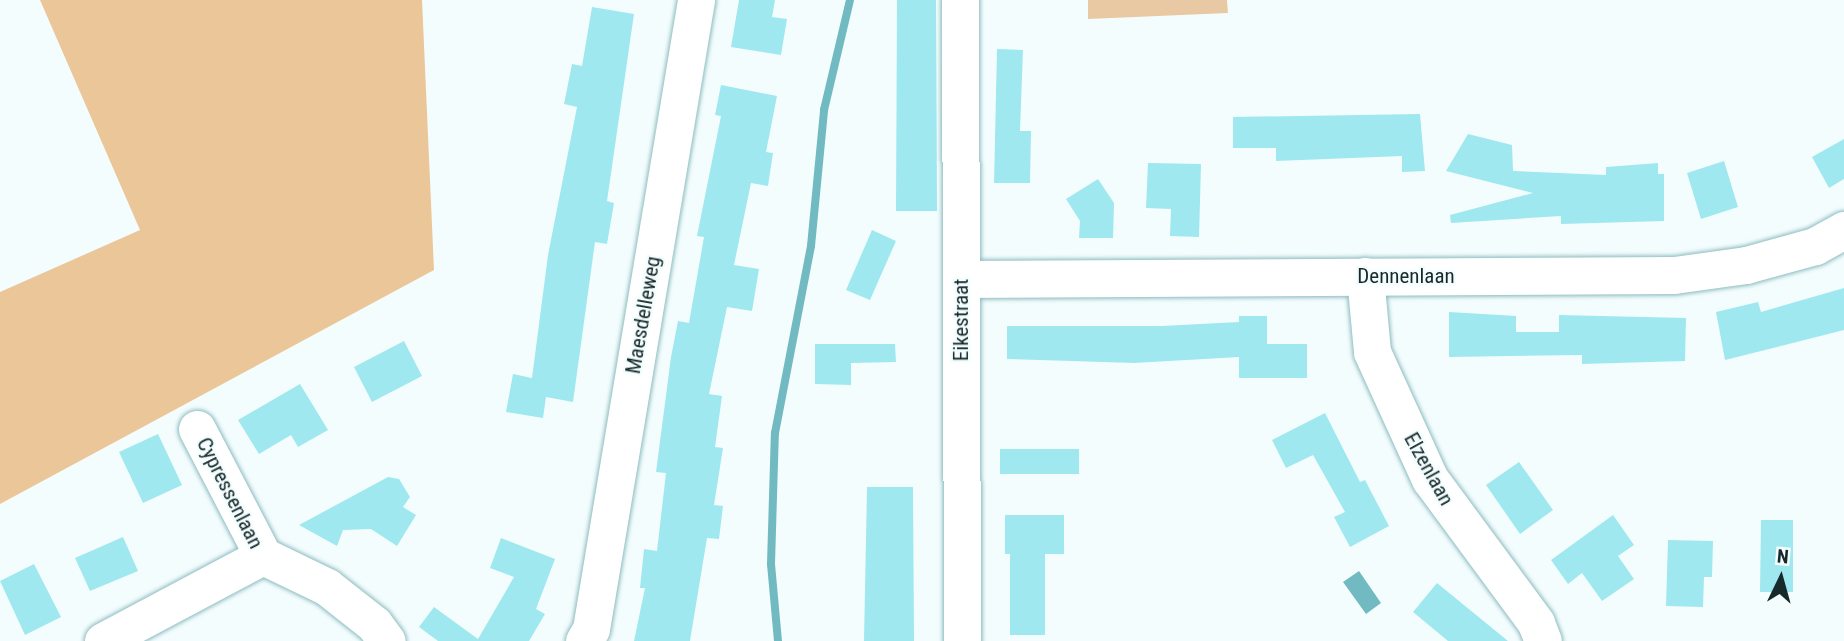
<!DOCTYPE html>
<style>
body{margin:0}
#map{position:relative;width:1844px;height:641px;overflow:hidden;background:#f4fdfe;font-family:"Roboto Condensed",sans-serif}
div>[style]{position:absolute}
.green>*{inset:0;background:#e8c9a4}
.forest>*{inset:0;background:#ebc699}
.water>*{inset:0;background:#72bac1}
.stream>*{height:8px;margin:-4px;padding:0 4px;transform-origin:4px;border-radius:4px;background:#72bac1}
.building>*{inset:0;background:#9fe8ef}
.roads{filter:drop-shadow(0 0 2px #8dbcc0) drop-shadow(0 0 2px #8dbcc0)}
.minor>*{height:37px;margin:-18.5px;padding:0 18.5px;transform-origin:18.5px;border-radius:18.5px;background:#fff}
span{translate:-50% -50%;white-space:nowrap;text-align:center;line-height:1.15;-webkit-text-stroke:5px #f4fdfe;paint-order:stroke}
.street-label{font-size:21px;color:#16292b}
.north{position:absolute;left:1746px;top:543px;width:70px;height:70px;-webkit-text-stroke:5px #f4fdfe;paint-order:stroke;rotate:5deg;font-size:19px;font-weight:700;line-height:28px;text-align:center;color:#16292b}
.north::after{content:'';display:block;margin:auto;width:24px;height:32px;background:#16292b;clip-path:polygon(50% 0,100% 100%,50% 72%,0 100%)}
</style>
<div id="map">
<div class="green">
<div style="clip-path:polygon(1088px 0,1227px 0,1228px 13px,1088px 19px)"></div>
</div>
<div class="forest">
<div style="clip-path:polygon(40px 0,422px 0,434px 270px,0 504px,0 292px,140px 230px)"></div>
</div>
<div class="water">
<div style="clip-path:polygon(1359px 571px,1381px 603px,1366px 614px,1343px 582px)"></div>
</div>
<div class="stream">
<div style="left:778px;top:641px;width:77px;rotate:-95.2deg"></div>
<div style="left:771px;top:564px;width:131px;rotate:-88.3deg"></div>
<div style="left:775px;top:433px;width:190px;rotate:-79.1deg"></div>
<div style="left:811px;top:246px;width:137px;rotate:-84.5deg"></div>
<div style="left:824px;top:110px;width:113px;rotate:-76.7deg"></div>
</div>
<div class="building">
<div style="clip-path:polygon(739px 0,775px 0,772px 17px,787px 19px,781px 55px,731px 47px)"></div>
<div style="clip-path:polygon(897px 0,936px 0,937px 211px,896px 211px)"></div>
<div style="clip-path:polygon(592px 7px,634px 14px,607px 201px,614px 203px,607px 244px,595px 242px,573px 402px,546px 397px,543px 418px,506px 412px,513px 374px,532px 378px,548px 255px,577px 107px,564px 104px,572px 64px,582px 66px)"></div>
<div style="clip-path:polygon(997px 49px,1023px 50px,1020px 131px,1031px 131px,1030px 183px,994px 183px)"></div>
<div style="clip-path:polygon(721px 85px,777px 96px,766px 152px,773px 153px,768px 186px,751px 183px,734px 265px,759px 269px,752px 311px,727px 307px,709px 394px,722px 396px,715px 447px,723px 448px,714px 505px,723px 506px,719px 539px,707px 538px,690px 641px,634px 641px,645px 588px,640px 588px,644px 549px,657px 551px,666px 473px,656px 472px,671px 357px,678px 321px,689px 323px,704px 237px,697px 236px,721px 116px,715px 115px)"></div>
<div style="clip-path:polygon(1420px 114px,1425px 171px,1402px 172px,1402px 156px,1276px 161px,1276px 148px,1233px 148px,1233px 117px)"></div>
<div style="clip-path:polygon(1468px 134px,1512px 145px,1513px 171px,1606px 175px,1606px 167px,1658px 163px,1658px 174px,1664px 174px,1664px 221px,1561px 224px,1561px 216px,1451px 223px,1450px 215px,1533px 193px,1446px 171px)"></div>
<div style="clip-path:polygon(1844px 139px,1844px 179px,1829px 188px,1812px 157px)"></div>
<div style="clip-path:polygon(1724px 161px,1738px 207px,1701px 219px,1687px 173px)"></div>
<div style="clip-path:polygon(1148px 163px,1201px 164px,1199px 237px,1170px 236px,1171px 209px,1146px 208px)"></div>
<div style="clip-path:polygon(1098px 179px,1114px 203px,1113px 238px,1079px 238px,1080px 221px,1066px 199px)"></div>
<div style="clip-path:polygon(872px 230px,896px 241px,870px 300px,846px 290px)"></div>
<div style="clip-path:polygon(1844px 288px,1844px 330px,1725px 360px,1716px 312px,1758px 302px,1761px 312px)"></div>
<div style="clip-path:polygon(1449px 312px,1516px 316px,1516px 332px,1559px 332px,1559px 315px,1686px 318px,1685px 361px,1582px 364px,1582px 355px,1449px 357px)"></div>
<div style="clip-path:polygon(1239px 316px,1267px 316px,1267px 344px,1307px 344px,1307px 378px,1239px 378px,1239px 357px,1134px 363px,1007px 359px,1007px 326px,1162px 326px,1239px 322px)"></div>
<div style="clip-path:polygon(404px 341px,422px 376px,372px 402px,354px 367px)"></div>
<div style="clip-path:polygon(815px 344px,895px 344px,896px 362px,851px 363px,851px 385px,815px 384px)"></div>
<div style="clip-path:polygon(300px 384px,328px 430px,298px 447px,291px 435px,259px 454px,238px 420px)"></div>
<div style="clip-path:polygon(1325px 413px,1360px 482px,1365px 480px,1389px 526px,1350px 547px,1334px 517px,1345px 512px,1313px 455px,1286px 468px,1272px 440px)"></div>
<div style="clip-path:polygon(158px 434px,182px 485px,143px 503px,119px 452px)"></div>
<div style="clip-path:polygon(1000px 449px,1079px 449px,1079px 474px,1000px 474px)"></div>
<div style="clip-path:polygon(1519px 462px,1553px 510px,1520px 534px,1486px 485px)"></div>
<div style="clip-path:polygon(388px 477px,399px 479px,410px 497px,403px 507px,416px 515px,397px 546px,371px 529px,343px 530px,337px 546px,299px 525px)"></div>
<div style="clip-path:polygon(867px 487px,913px 487px,914px 641px,864px 641px)"></div>
<div style="clip-path:polygon(1005px 515px,1064px 515px,1064px 554px,1045px 554px,1045px 635px,1010px 635px,1010px 554px,1005px 554px)"></div>
<div style="clip-path:polygon(1613px 515px,1634px 545px,1618px 556px,1634px 579px,1602px 601px,1582px 573px,1568px 584px,1551px 560px)"></div>
<div style="clip-path:polygon(1761px 520px,1793px 520px,1793px 592px,1760px 592px)"></div>
<div style="clip-path:polygon(123px 537px,138px 571px,90px 591px,75px 558px)"></div>
<div style="clip-path:polygon(501px 538px,555px 559px,536px 609px,545px 614px,529px 641px,438px 641px,419px 627px,434px 607px,478px 639px,514px 577px,490px 568px)"></div>
<div style="clip-path:polygon(1668px 540px,1713px 541px,1712px 577px,1704px 577px,1703px 607px,1666px 606px)"></div>
<div style="clip-path:polygon(34px 564px,61px 617px,25px 635px,0 581px)"></div>
<div style="clip-path:polygon(1437px 583px,1508px 641px,1448px 641px,1413px 612px)"></div>
</div>
<div class="roads">
<div class="minor">
<div style="left:960px;top:0;width:641px;rotate:89.82deg"></div>
<div style="left:1365px;top:276px;width:76px;rotate:84.7deg"></div>
<div style="left:1372px;top:352px;width:140px;rotate:65.5deg"></div>
<div style="left:1430px;top:479px;width:179px;rotate:53.6deg"></div>
<div style="left:1536px;top:623px;width:19px;rotate:69deg"></div>
<div style="left:961px;top:279px;width:713px;rotate:-0.32deg"></div>
<div style="left:1674px;top:275px;width:73px;rotate:-7.9deg"></div>
<div style="left:1746px;top:265px;width:72px;rotate:-15.4deg"></div>
<div style="left:1815px;top:246px;width:33px;rotate:-29deg"></div>
<div style="left:197px;top:429px;width:143px;rotate:62.5deg"></div>
<div style="left:103px;top:641px;width:181px;rotate:-28deg"></div>
<div style="left:263px;top:556px;width:71px;rotate:25.8deg"></div>
<div style="left:327px;top:587px;width:60px;rotate:38.2deg"></div>
<div style="left:374px;top:624px;width:21px;rotate:53deg"></div>
<div style="left:584px;top:641px;width:14px;rotate:-60deg"></div>
<div style="left:591px;top:629px;width:638px;rotate:-80.52deg"></div>
</div>
</div>
<div class="street-label">
<span style="left:1406px;top:276px">Dennenlaan</span>
<span style="left:643px;top:315px;rotate:-80deg">Maesdelleweg</span>
<span style="left:961px;top:320px;rotate:-90deg">Eikestraat</span>
<span style="left:1429px;top:469px;rotate:61deg">Elzenlaan</span>
<span style="left:230px;top:493px;rotate:63deg">Cypressenlaan</span>
</div>
<div class="north">N</div>
</div>
